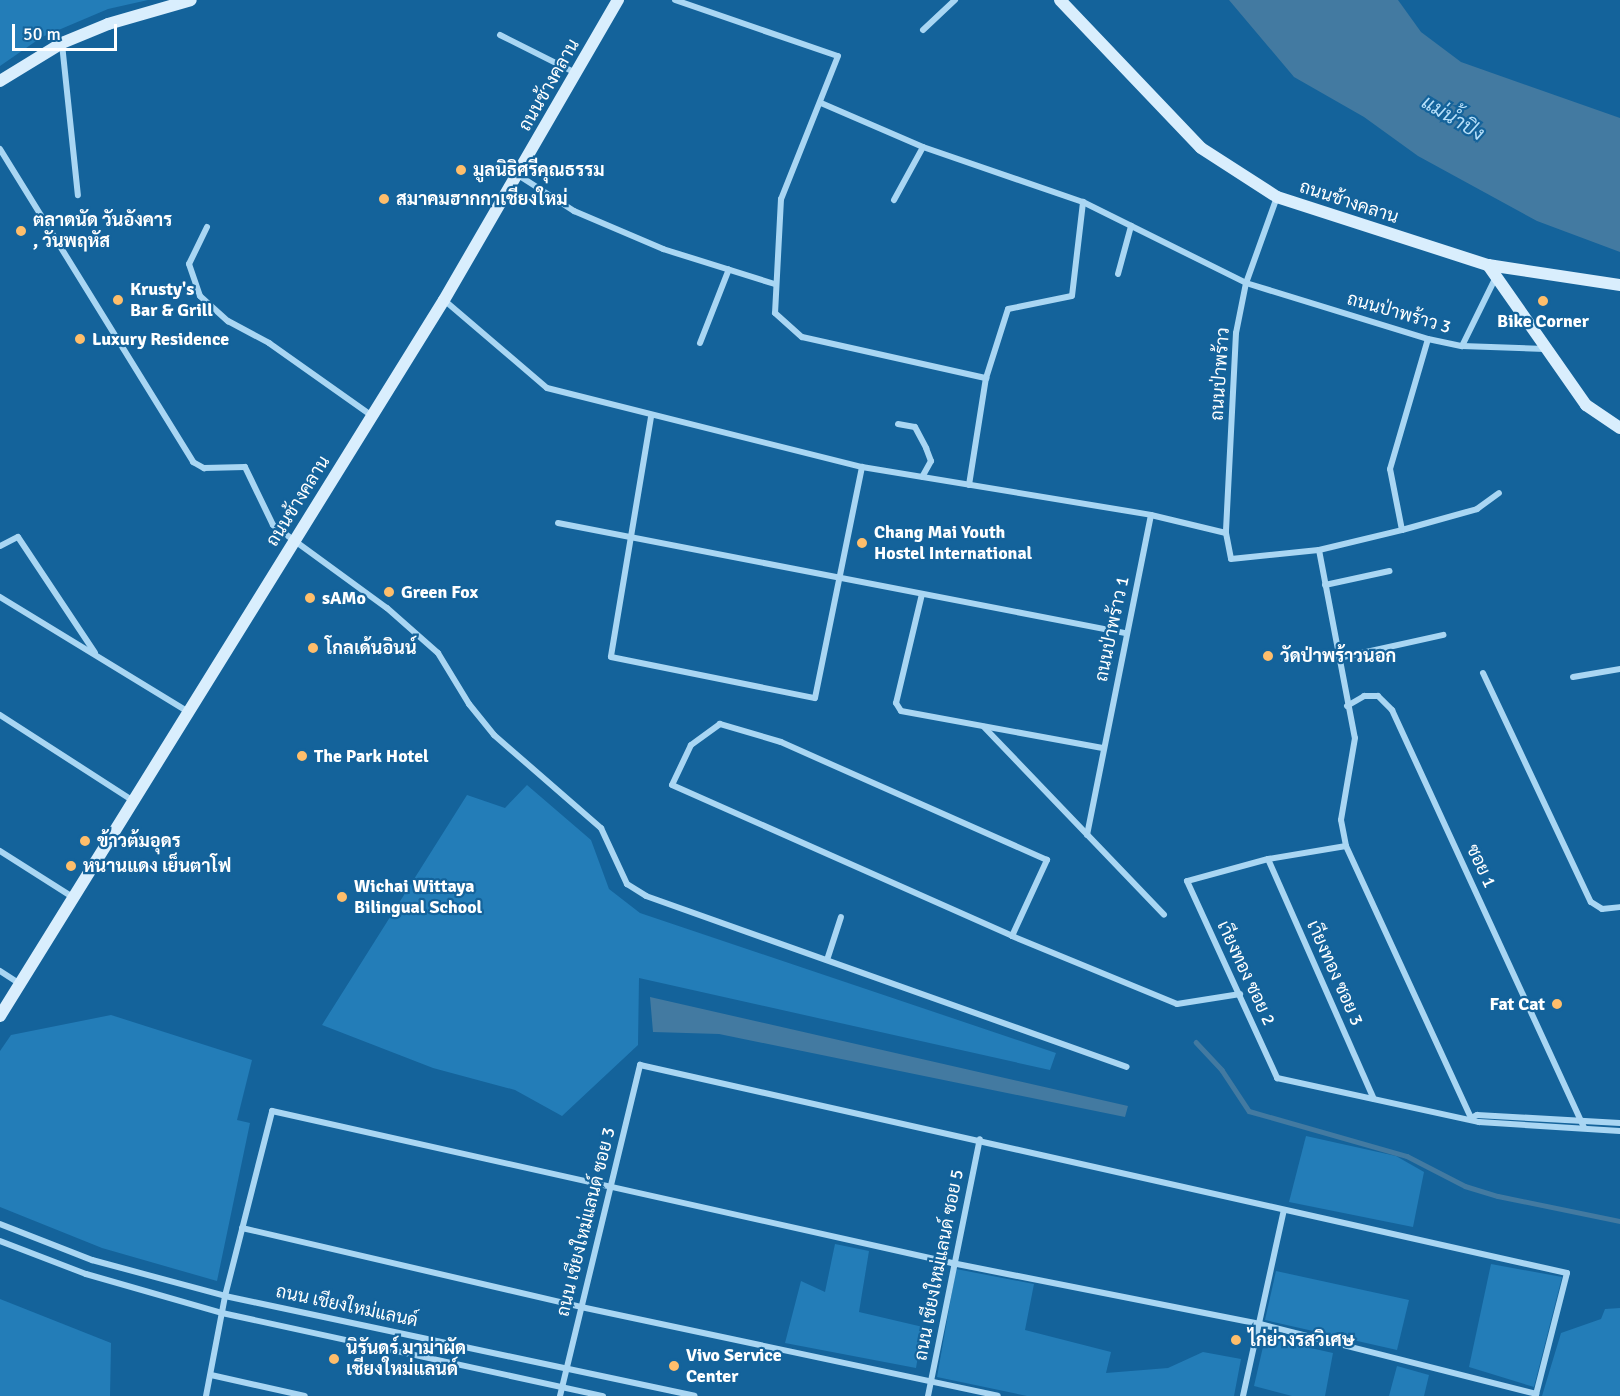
<!DOCTYPE html>
<meta charset="utf-8">
<style>
body{margin:0}
#map{position:relative;width:1620px;height:1396px;overflow:hidden;background:#14639b;font-family:Signika,Sarabun,sans-serif}
div>[style]{position:absolute}
.green>*{inset:0;background:#237db8}
.water>*{inset:0;background:#437aa1}
.stream>*{height:4.5px;margin:-2.25px;padding:0 2.25px;transform-origin:2.25px;border-radius:2.25px;background:#437aa1}
.street>*{height:6px;margin:-3px;padding:0 3px;transform-origin:3px;border-radius:3px;background:#a9d6f3}
.secondary>*{height:12px;margin:-6px;padding:0 6px;transform-origin:6px;border-radius:6px;background:#d9eefd}
.dots>*{width:16px;height:16px;translate:-50% -50%;box-sizing:border-box;border:3px solid #14639b;border-radius:50%}
span{translate:-50% -50%;white-space:nowrap;text-align:center;line-height:1.15;-webkit-text-stroke:4.5px #14639b;paint-order:stroke}
.street-label{font-size:18px;color:#fff}
.poi-label{font-size:18px;color:#fff;font-weight:700}
.left{translate:0 -50%;text-align:left}
.right{translate:-100% -50%;text-align:right}
.water-label{font-size:20px;color:#b6dff9;font-style:italic}
.scale{position:absolute;left:12px;top:24px;width:105px;height:27px;box-sizing:border-box;border:3px solid #fff;border-top:0;padding-left:8px;font-size:18px;line-height:21px;white-space:nowrap;color:#fff;-webkit-text-stroke:4px #14639b;paint-order:stroke}
</style>
<div id="map">
<div class="green">
<div style="clip-path:polygon(0 0,148px 0,108px 9px,42px 37px,0 66px)"></div>
<div style="clip-path:polygon(527px 785px,591px 840px,609px 889px,640px 913px,1056px 1053px,1050px 1070px,639px 978px,638px 1045px,562px 1116px,515px 1090px,433px 1068px,322px 1025px,467px 795px,505px 808px)"></div>
<div style="clip-path:polygon(111px 1015px,252px 1060px,237px 1120px,250px 1123px,217px 1281px,102px 1248px,0 1207px,0 1051px,11px 1035px)"></div>
<div style="clip-path:polygon(1306px 1136px,1396px 1156px,1424px 1172px,1413px 1227px,1289px 1202px)"></div>
<div style="clip-path:polygon(835px 1244px,869px 1251px,859px 1312px,923px 1327px,916px 1368px,785px 1343px,801px 1281px,825px 1292px)"></div>
<div style="clip-path:polygon(1491px 1264px,1562px 1277px,1534px 1387px,1469px 1367px)"></div>
<div style="clip-path:polygon(956px 1269px,1034px 1284px,1025px 1330px,1111px 1352px,1106px 1373px,1168px 1368px,1203px 1352px,1241px 1359px,1234px 1396px,1027px 1396px,937px 1377px)"></div>
<div style="clip-path:polygon(1276px 1271px,1409px 1300px,1397px 1350px,1265px 1320px)"></div>
<div style="clip-path:polygon(0 1299px,111px 1343px,110px 1396px,0 1396px)"></div>
<div style="clip-path:polygon(1620px 1308px,1620px 1396px,1542px 1396px,1561px 1333px,1601px 1319px,1605px 1309px)"></div>
<div style="clip-path:polygon(1265px 1338px,1333px 1353px,1325px 1396px,1292px 1396px,1254px 1386px)"></div>
<div style="clip-path:polygon(1397px 1366px,1429px 1375px,1424px 1396px,1389px 1396px)"></div>
</div>
<div class="water">
<div style="clip-path:polygon(1229px 0,1398px 0,1421px 32px,1461px 62px,1620px 118px,1620px 252px,1537px 221px,1418px 156px,1364px 117px,1294px 77px)"></div>
<div style="clip-path:polygon(650px 997px,1128px 1106px,1125px 1117px,719px 1034px,653px 1032px)"></div>
</div>
<div class="stream">
<div style="left:1196px;top:1042px;width:38px;rotate:47deg"></div>
<div style="left:1222px;top:1070px;width:49px;rotate:56.6deg"></div>
<div style="left:1249px;top:1111px;width:164px;rotate:15.9deg"></div>
<div style="left:1407px;top:1156px;width:65px;rotate:27.3deg"></div>
<div style="left:1465px;top:1186px;width:34px;rotate:17deg"></div>
<div style="left:1498px;top:1196px;width:125px;rotate:11.6deg"></div>
</div>
<div class="street">
<div style="left:675px;top:0;width:172px;rotate:19deg"></div>
<div style="left:838px;top:56px;width:154px;rotate:111.7deg"></div>
<div style="left:781px;top:199px;width:114px;rotate:93deg"></div>
<div style="left:775px;top:313px;width:36px;rotate:42deg"></div>
<div style="left:802px;top:337px;width:189px;rotate:12.6deg"></div>
<div style="left:923px;top:30px;width:44px;rotate:-43.2deg"></div>
<div style="left:500px;top:35px;width:85px;rotate:26.6deg"></div>
<div style="left:62px;top:44px;width:152px;rotate:84deg"></div>
<div style="left:821px;top:103px;width:111px;rotate:23.3deg"></div>
<div style="left:923px;top:147px;width:169px;rotate:19deg"></div>
<div style="left:1083px;top:202px;width:182px;rotate:26.4deg"></div>
<div style="left:1246px;top:283px;width:190px;rotate:17.1deg"></div>
<div style="left:1428px;top:339px;width:35px;rotate:12deg"></div>
<div style="left:1462px;top:346px;width:83px;rotate:2.1deg"></div>
<div style="left:0;top:149px;width:368px;rotate:58.3deg"></div>
<div style="left:193px;top:462px;width:13px;rotate:29deg"></div>
<div style="left:204px;top:468px;width:41px;rotate:-1.4deg"></div>
<div style="left:245px;top:467px;width:64px;rotate:64.2deg"></div>
<div style="left:273px;top:525px;width:141px;rotate:36.1deg"></div>
<div style="left:387px;top:608px;width:68px;rotate:41.4deg"></div>
<div style="left:438px;top:653px;width:60px;rotate:58.7deg"></div>
<div style="left:469px;top:704px;width:40px;rotate:51deg"></div>
<div style="left:494px;top:735px;width:142px;rotate:41deg"></div>
<div style="left:601px;top:828px;width:62px;rotate:65.1deg"></div>
<div style="left:627px;top:884px;width:22px;rotate:32deg"></div>
<div style="left:646px;top:896px;width:510px;rotate:19.57deg"></div>
<div style="left:518px;top:175px;width:67px;rotate:32.7deg"></div>
<div style="left:574px;top:211px;width:97px;rotate:23.1deg"></div>
<div style="left:663px;top:249px;width:117px;rotate:17.4deg"></div>
<div style="left:1277px;top:197px;width:91px;rotate:109.8deg"></div>
<div style="left:1246px;top:283px;width:51px;rotate:101.3deg"></div>
<div style="left:1236px;top:333px;width:200px;rotate:92.9deg"></div>
<div style="left:1226px;top:533px;width:26px;rotate:79deg"></div>
<div style="left:1231px;top:559px;width:88px;rotate:-5.8deg"></div>
<div style="left:1319px;top:550px;width:85px;rotate:-13.5deg"></div>
<div style="left:1402px;top:530px;width:78px;rotate:-15.6deg"></div>
<div style="left:1477px;top:509px;width:27px;rotate:-36deg"></div>
<div style="left:894px;top:200px;width:60px;rotate:-61.3deg"></div>
<div style="left:207px;top:227px;width:41px;rotate:115.9deg"></div>
<div style="left:189px;top:264px;width:34px;rotate:71deg"></div>
<div style="left:200px;top:296px;width:38px;rotate:42deg"></div>
<div style="left:228px;top:321px;width:47px;rotate:28.2deg"></div>
<div style="left:269px;top:343px;width:126px;rotate:35.3deg"></div>
<div style="left:1118px;top:274px;width:50px;rotate:-74.8deg"></div>
<div style="left:444px;top:300px;width:135px;rotate:40.5deg"></div>
<div style="left:547px;top:388px;width:325px;rotate:14.1deg"></div>
<div style="left:862px;top:467px;width:293px;rotate:9.4deg"></div>
<div style="left:1151px;top:515px;width:77px;rotate:13.5deg"></div>
<div style="left:700px;top:343px;width:79px;rotate:-68.6deg"></div>
<div style="left:1462px;top:346px;width:77px;rotate:-63.8deg"></div>
<div style="left:651px;top:417px;width:243px;rotate:99.5deg"></div>
<div style="left:611px;top:657px;width:208px;rotate:11.4deg"></div>
<div style="left:815px;top:698px;width:236px;rotate:-78.5deg"></div>
<div style="left:898px;top:424px;width:17px;rotate:10deg"></div>
<div style="left:915px;top:427px;width:24px;rotate:62deg"></div>
<div style="left:926px;top:448px;width:14px;rotate:69deg"></div>
<div style="left:931px;top:461px;width:18px;rotate:119deg"></div>
<div style="left:969px;top:485px;width:108px;rotate:-81deg"></div>
<div style="left:986px;top:378px;width:72px;rotate:-72.3deg"></div>
<div style="left:1008px;top:309px;width:65px;rotate:-11.5deg"></div>
<div style="left:1072px;top:296px;width:95px;rotate:-83.3deg"></div>
<div style="left:558px;top:523px;width:578px;rotate:10.98deg"></div>
<div style="left:1402px;top:530px;width:62px;rotate:-101.1deg"></div>
<div style="left:1390px;top:469px;width:135px;rotate:-73.7deg"></div>
<div style="left:0;top:546px;width:20px;rotate:-27deg"></div>
<div style="left:18px;top:537px;width:139px;rotate:56.4deg"></div>
<div style="left:1319px;top:550px;width:191px;rotate:79.2deg"></div>
<div style="left:1355px;top:738px;width:83px;rotate:99.7deg"></div>
<div style="left:1341px;top:820px;width:26px;rotate:79deg"></div>
<div style="left:1346px;top:846px;width:299px;rotate:65.3deg"></div>
<div style="left:1325px;top:585px;width:66px;rotate:-12.2deg"></div>
<div style="left:922px;top:594px;width:112px;rotate:103.4deg"></div>
<div style="left:896px;top:703px;width:9px;rotate:58deg"></div>
<div style="left:901px;top:711px;width:205px;rotate:10.4deg"></div>
<div style="left:0;top:597px;width:223px;rotate:31.4deg"></div>
<div style="left:1339px;top:658px;width:107px;rotate:-12.5deg"></div>
<div style="left:1483px;top:673px;width:253px;rotate:64.8deg"></div>
<div style="left:1591px;top:902px;width:13px;rotate:32deg"></div>
<div style="left:1602px;top:909px;width:18px;rotate:-6deg"></div>
<div style="left:1573px;top:677px;width:48px;rotate:-9.7deg"></div>
<div style="left:1347px;top:706px;width:20px;rotate:-30deg"></div>
<div style="left:1364px;top:696px;width:14px"></div>
<div style="left:1378px;top:696px;width:20px;rotate:45deg"></div>
<div style="left:1392px;top:710px;width:460px;rotate:65.3deg"></div>
<div style="left:0;top:715px;width:161px;rotate:32.8deg"></div>
<div style="left:984px;top:727px;width:260px;rotate:46.2deg"></div>
<div style="left:1087px;top:835px;width:326px;rotate:-78.7deg"></div>
<div style="left:1346px;top:846px;width:79px;rotate:170.5deg"></div>
<div style="left:1268px;top:859px;width:84px;rotate:164.8deg"></div>
<div style="left:1187px;top:881px;width:217px;rotate:65.4deg"></div>
<div style="left:1277px;top:1078px;width:207px;rotate:12.3deg"></div>
<div style="left:1479px;top:1122px;width:141px;rotate:3.7deg"></div>
<div style="left:0;top:851px;width:88px;rotate:32.4deg"></div>
<div style="left:1268px;top:859px;width:262px;rotate:66.2deg"></div>
<div style="left:1012px;top:936px;width:84px;rotate:-65.3deg"></div>
<div style="left:1047px;top:860px;width:291px;rotate:-156.1deg"></div>
<div style="left:781px;top:742px;width:64px;rotate:-163.6deg"></div>
<div style="left:720px;top:724px;width:36px;rotate:144deg"></div>
<div style="left:691px;top:745px;width:44px;rotate:115.4deg"></div>
<div style="left:672px;top:785px;width:372px;rotate:23.9deg"></div>
<div style="left:1012px;top:936px;width:178px;rotate:22.4deg"></div>
<div style="left:1177px;top:1004px;width:64px;rotate:-9deg"></div>
<div style="left:827px;top:960px;width:45px;rotate:-72deg"></div>
<div style="left:0;top:971px;width:24px;rotate:33deg"></div>
<div style="left:1471px;top:1118px;width:7px;rotate:-27deg"></div>
<div style="left:1477px;top:1115px;width:143px;rotate:3.2deg"></div>
<div style="left:0;top:1224px;width:99px;rotate:21.4deg"></div>
<div style="left:92px;top:1260px;width:138px;rotate:15.1deg"></div>
<div style="left:225px;top:1296px;width:480px;rotate:12deg"></div>
<div style="left:242px;top:1228px;width:348px;rotate:13.1deg"></div>
<div style="left:581px;top:1307px;width:426px;rotate:12deg"></div>
<div style="left:0;top:1241px;width:92px;rotate:21deg"></div>
<div style="left:86px;top:1274px;width:141px;rotate:16deg"></div>
<div style="left:222px;top:1313px;width:390px;rotate:12.3deg"></div>
<div style="left:211px;top:1375px;width:96px;rotate:12.6deg"></div>
<div style="left:206px;top:1396px;width:102px;rotate:-79.2deg"></div>
<div style="left:225px;top:1296px;width:191px;rotate:-75.7deg"></div>
<div style="left:272px;top:1111px;width:697px;rotate:12.6deg"></div>
<div style="left:952px;top:1263px;width:314px;rotate:11.2deg"></div>
<div style="left:1260px;top:1324px;width:285px;rotate:14.2deg"></div>
<div style="left:560px;top:1396px;width:341px;rotate:-76.4deg"></div>
<div style="left:640px;top:1065px;width:950px;rotate:12.65deg"></div>
<div style="left:1567px;top:1273px;width:126px;rotate:104.3deg"></div>
<div style="left:928px;top:1396px;width:262px;rotate:-78.6deg"></div>
<div style="left:1243px;top:1396px;width:190px;rotate:-77.6deg"></div>
</div>
<div class="secondary">
<div style="left:1060px;top:0;width:204px;rotate:46.4deg"></div>
<div style="left:1201px;top:148px;width:90px;rotate:32.8deg"></div>
<div style="left:1277px;top:197px;width:222px;rotate:17.9deg"></div>
<div style="left:1488px;top:265px;width:134px;rotate:8.6deg"></div>
<div style="left:0;top:81px;width:73px;rotate:-31.5deg"></div>
<div style="left:62px;top:43px;width:50px;rotate:-22.4deg"></div>
<div style="left:108px;top:24px;width:86px;rotate:-16.1deg"></div>
<div style="left:1488px;top:265px;width:171px;rotate:55deg"></div>
<div style="left:1586px;top:405px;width:41px;rotate:34.1deg"></div>
<div style="left:0;top:1016px;width:842px;rotate:-58.2deg"></div>
<div style="left:444px;top:300px;width:347px;rotate:-59.9deg"></div>
</div>
<div class="dots">
<div style="left:461px;top:170px;background:#ffbe6b"></div>
<div style="left:384px;top:199px;background:#ffbe6b"></div>
<div style="left:21px;top:231px;background:#ffbe6b"></div>
<div style="left:118px;top:300px;background:#ffbe6b"></div>
<div style="left:1543px;top:301px;background:#ffbe6b"></div>
<div style="left:80px;top:339px;background:#ffbe6b"></div>
<div style="left:862px;top:543px;background:#ffbe6b"></div>
<div style="left:389px;top:592px;background:#ffbe6b"></div>
<div style="left:310px;top:598px;background:#ffbe6b"></div>
<div style="left:313px;top:648px;background:#ffbe6b"></div>
<div style="left:1268px;top:656px;background:#ffbe6b"></div>
<div style="left:302px;top:756px;background:#ffbe6b"></div>
<div style="left:85px;top:841px;background:#ffbe6b"></div>
<div style="left:71px;top:866px;background:#ffbe6b"></div>
<div style="left:342px;top:897px;background:#ffbe6b"></div>
<div style="left:1557px;top:1004px;background:#ffbe6b"></div>
<div style="left:1236px;top:1340px;background:#ffbe6b"></div>
<div style="left:334px;top:1359px;background:#ffbe6b"></div>
<div style="left:674px;top:1366px;background:#ffbe6b"></div>
</div>
<div class="street-label">
<span style="left:549px;top:85px;rotate:-60deg">ถนนช้างคลาน</span>
<span style="left:1349px;top:202px;rotate:18deg">ถนนช้างคลาน</span>
<span style="left:1399px;top:313px;rotate:16deg">ถนนป่าพร้าว 3</span>
<span style="left:1220px;top:374px;rotate:-86deg">ถนนป่าพร้าว</span>
<span style="left:298px;top:501px;rotate:-58deg">ถนนช้างคลาน</span>
<span style="left:1112px;top:629px;rotate:-78deg">ถนนป่าพร้าว 1</span>
<span style="left:1481px;top:866px;rotate:65deg">ซอย 1</span>
<span style="left:1246px;top:973px;rotate:65deg">เาียงทอง ซอย 2</span>
<span style="left:1335px;top:973px;rotate:66deg">เาียงทอง ซอย 3</span>
<span style="left:586px;top:1222px;rotate:-76deg">ถนน เชียงใหม่แลนด์ ซอย 3</span>
<span style="left:939px;top:1265px;rotate:-79deg">ถนน เชียงใหม่แลนด์ ซอย 5</span>
<span style="left:347px;top:1306px;rotate:12deg">ถนน เชียงใหม่แลนด์</span>
</div>
<div class="poi-label">
<span class="left" style="left:473px;top:170px">มูลนิธิศรีคุณธรรม</span>
<span class="left" style="left:396px;top:199px">สมาคมฮากกาเชียงใหม่</span>
<span class="left" style="left:33px;top:231px">ตลาดนัด วันอังคาร<br>, วันพฤหัส</span>
<span class="left" style="left:130px;top:300px">Krusty's<br>Bar &amp; Grill</span>
<span style="left:1543px;top:321px">Bike Corner</span>
<span class="left" style="left:92px;top:339px">Luxury Residence</span>
<span class="left" style="left:874px;top:543px">Chang Mai Youth<br>Hostel International</span>
<span class="left" style="left:401px;top:592px">Green Fox</span>
<span class="left" style="left:322px;top:598px">sAMo</span>
<span class="left" style="left:325px;top:648px">โกลเด้นอินน์</span>
<span class="left" style="left:1280px;top:656px">วัดป่าพร้าวนอก</span>
<span class="left" style="left:314px;top:756px">The Park Hotel</span>
<span class="left" style="left:97px;top:841px">ข้าวต้มอุดร</span>
<span class="left" style="left:83px;top:866px">หนานแดง เย็นตาโฟ</span>
<span class="left" style="left:354px;top:897px">Wichai Wittaya<br>Bilingual School</span>
<span class="right" style="left:1545px;top:1004px">Fat Cat</span>
<span class="left" style="left:1248px;top:1340px">ไก่ย่างรสวิเศษ</span>
<span class="left" style="left:346px;top:1359px">นิรันดร์ มาม่าผัด<br>เชียงใหม่แลนด์</span>
<span class="left" style="left:686px;top:1366px">Vivo Service<br>Center</span>
</div>
<div class="water-label">
<span style="left:1453px;top:118px;rotate:31deg">แม่น้ำปิง</span>
</div>
<div class="scale">50 m</div>
</div>
